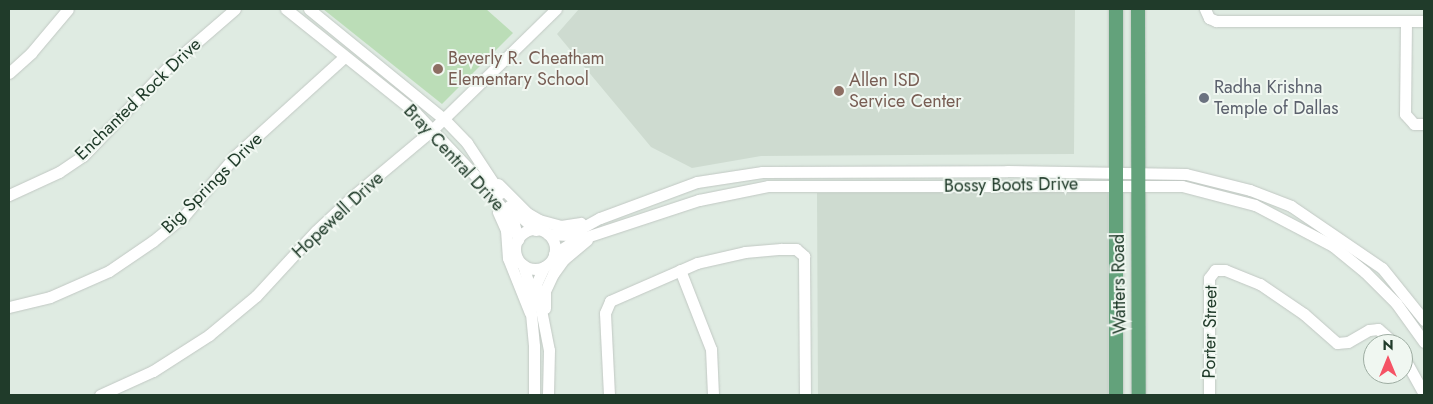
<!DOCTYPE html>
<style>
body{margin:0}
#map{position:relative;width:1433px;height:404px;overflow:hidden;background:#dfebe2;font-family:Jost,sans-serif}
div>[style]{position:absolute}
.built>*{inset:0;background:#cedbd0}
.green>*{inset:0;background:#bbddb7}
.roads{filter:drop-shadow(0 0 1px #c1c8c3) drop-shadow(0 0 1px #c1c8c3)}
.minor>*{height:11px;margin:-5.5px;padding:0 5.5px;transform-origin:5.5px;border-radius:5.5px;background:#fff}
.minor>.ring{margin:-5.5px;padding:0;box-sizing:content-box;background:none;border:11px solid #fff;border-radius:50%}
.major>*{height:14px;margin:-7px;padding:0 7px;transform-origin:7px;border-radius:7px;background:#63a27b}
.dots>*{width:14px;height:14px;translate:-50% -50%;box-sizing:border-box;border:2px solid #f0f7f1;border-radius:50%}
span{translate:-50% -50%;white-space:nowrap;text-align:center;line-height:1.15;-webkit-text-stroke:4px #f0f7f1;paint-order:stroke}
.education-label{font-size:18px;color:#785e54}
.left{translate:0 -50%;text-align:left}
.worship-label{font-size:18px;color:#5b616d}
.street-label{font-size:18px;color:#203b2a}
.frame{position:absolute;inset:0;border:10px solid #203b2a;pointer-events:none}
.north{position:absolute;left:1363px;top:334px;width:50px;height:50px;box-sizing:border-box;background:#f0f7f1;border:1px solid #9daca1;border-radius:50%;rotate:0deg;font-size:14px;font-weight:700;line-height:20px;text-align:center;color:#203b2a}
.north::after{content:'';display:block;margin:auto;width:18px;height:22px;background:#f55365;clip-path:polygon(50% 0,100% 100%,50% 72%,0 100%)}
</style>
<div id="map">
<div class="built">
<div style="clip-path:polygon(579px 9px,1075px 9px,1074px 154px,761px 156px,692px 168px,651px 147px,557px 34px)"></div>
<div style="clip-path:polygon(1108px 192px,1108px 395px,818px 395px,817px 193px)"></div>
</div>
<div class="green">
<div style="clip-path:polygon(323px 9px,486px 9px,513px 33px,442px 104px)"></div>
</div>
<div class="roads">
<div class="minor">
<div style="left:286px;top:9px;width:165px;rotate:38.6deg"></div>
<div style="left:415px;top:112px;width:105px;rotate:46.5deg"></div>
<div style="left:487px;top:188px;width:45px;rotate:53.1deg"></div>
<div style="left:514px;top:224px;width:16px;rotate:75deg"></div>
<div style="left:309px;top:9px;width:174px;rotate:39.2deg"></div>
<div style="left:444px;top:119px;width:33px;rotate:46deg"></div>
<div style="left:467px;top:143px;width:60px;rotate:56.6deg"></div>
<div style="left:1205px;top:9px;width:10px;rotate:66deg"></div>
<div style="left:1209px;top:18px;width:8px;rotate:23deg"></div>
<div style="left:1216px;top:21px;width:208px"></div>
<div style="left:1406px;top:21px;width:93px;rotate:90.6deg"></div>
<div style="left:1405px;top:114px;width:13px;rotate:48deg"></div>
<div style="left:1414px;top:124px;width:10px"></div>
<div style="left:9px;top:73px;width:30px;rotate:-42deg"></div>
<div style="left:31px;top:53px;width:57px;rotate:-49.9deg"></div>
<div style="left:498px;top:184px;width:41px;rotate:45deg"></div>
<div style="left:527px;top:213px;width:14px;rotate:30deg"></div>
<div style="left:539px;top:220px;width:23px;rotate:15deg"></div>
<div style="left:561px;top:226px;width:20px;rotate:-9deg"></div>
<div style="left:9px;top:195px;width:55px;rotate:-24.7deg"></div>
<div style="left:59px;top:172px;width:29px;rotate:-34deg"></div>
<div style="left:83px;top:156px;width:124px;rotate:-46.3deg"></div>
<div style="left:169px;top:66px;width:87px;rotate:-40.8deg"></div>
<div style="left:509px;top:206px;width:36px;rotate:42deg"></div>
<div style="left:498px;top:212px;width:20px;rotate:66deg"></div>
<div style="left:506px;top:230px;width:28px;rotate:86deg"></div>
<div style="left:508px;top:258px;width:59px;rotate:68.2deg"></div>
<div class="ring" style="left:515px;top:229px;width:29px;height:29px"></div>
<div style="left:548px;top:234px;width:21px;rotate:3deg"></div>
<div style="left:569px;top:235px;width:35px;rotate:-29deg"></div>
<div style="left:600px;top:218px;width:103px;rotate:-20.4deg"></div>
<div style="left:697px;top:182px;width:66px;rotate:-8.7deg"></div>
<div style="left:762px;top:172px;width:245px;rotate:-0.2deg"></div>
<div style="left:1007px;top:171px;width:179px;rotate:1deg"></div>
<div style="left:1186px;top:174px;width:66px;rotate:14deg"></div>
<div style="left:1250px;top:190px;width:44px;rotate:21.3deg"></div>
<div style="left:1291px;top:206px;width:110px;rotate:34.3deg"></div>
<div style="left:1382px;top:268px;width:67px;rotate:51.1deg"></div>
<div style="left:554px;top:254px;width:24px;rotate:-33deg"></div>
<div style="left:574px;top:241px;width:132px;rotate:-18.2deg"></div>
<div style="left:699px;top:200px;width:70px;rotate:-11.5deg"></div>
<div style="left:768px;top:186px;width:414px"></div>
<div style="left:1182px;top:186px;width:75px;rotate:14.6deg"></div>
<div style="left:1255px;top:205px;width:88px;rotate:27.7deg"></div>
<div style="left:1333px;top:246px;width:41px;rotate:39.1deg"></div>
<div style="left:1365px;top:272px;width:44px;rotate:45deg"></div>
<div style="left:1396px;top:303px;width:48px;rotate:54.3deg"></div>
<div style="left:523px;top:265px;width:17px;rotate:73deg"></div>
<div style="left:528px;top:281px;width:65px;rotate:84.7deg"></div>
<div style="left:534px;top:346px;width:49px;rotate:90deg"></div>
<div style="left:544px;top:267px;width:19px;rotate:115deg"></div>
<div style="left:536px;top:284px;width:67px;rotate:78.9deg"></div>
<div style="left:549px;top:350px;width:45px;rotate:91.3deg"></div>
<div style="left:680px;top:270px;width:85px;rotate:68.6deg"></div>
<div style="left:711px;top:349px;width:46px;rotate:87.5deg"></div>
<div style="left:9px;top:307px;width:42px;rotate:-13.7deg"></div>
<div style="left:50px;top:297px;width:64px;rotate:-23.8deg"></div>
<div style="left:109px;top:271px;width:53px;rotate:-34.3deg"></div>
<div style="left:153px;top:241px;width:40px;rotate:-39deg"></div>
<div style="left:184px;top:216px;width:79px;rotate:-49.6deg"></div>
<div style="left:235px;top:156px;width:147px;rotate:-42.2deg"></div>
<div style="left:545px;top:308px;width:17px;rotate:-90deg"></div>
<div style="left:545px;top:291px;width:19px;rotate:-65deg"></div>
<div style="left:553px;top:274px;width:19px;rotate:-54deg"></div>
<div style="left:564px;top:259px;width:30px;rotate:-40deg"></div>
<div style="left:1403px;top:356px;width:43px;rotate:61.1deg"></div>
<div style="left:100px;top:395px;width:58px;rotate:-24.4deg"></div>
<div style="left:153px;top:371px;width:67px;rotate:-32.7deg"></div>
<div style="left:209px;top:335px;width:61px;rotate:-39.7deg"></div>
<div style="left:256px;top:296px;width:88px;rotate:-47.3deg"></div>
<div style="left:316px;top:231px;width:50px;rotate:-43.4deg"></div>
<div style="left:352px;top:197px;width:104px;rotate:-39.9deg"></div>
<div style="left:432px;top:130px;width:173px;rotate:-44.3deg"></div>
<div style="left:609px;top:395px;width:82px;rotate:-92.8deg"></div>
<div style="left:605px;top:313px;width:13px;rotate:-67deg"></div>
<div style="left:610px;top:301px;width:95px;rotate:-23.6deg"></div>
<div style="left:697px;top:263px;width:49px;rotate:-12.9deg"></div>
<div style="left:745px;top:252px;width:36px;rotate:-5deg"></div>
<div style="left:781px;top:249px;width:15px"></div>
<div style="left:796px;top:249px;width:11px;rotate:41deg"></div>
<div style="left:804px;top:256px;width:139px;rotate:89.6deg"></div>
<div style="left:1209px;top:395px;width:117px;rotate:-90deg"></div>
<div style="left:1209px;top:278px;width:10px;rotate:-53deg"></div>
<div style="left:1215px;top:270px;width:10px"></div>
<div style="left:1225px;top:270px;width:38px;rotate:22deg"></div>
<div style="left:1260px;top:284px;width:53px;rotate:34.3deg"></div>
<div style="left:1304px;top:314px;width:44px;rotate:41.3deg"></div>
<div style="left:1337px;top:343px;width:11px;rotate:-5deg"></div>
<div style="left:1348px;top:342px;width:24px;rotate:-30deg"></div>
<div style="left:1369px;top:330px;width:9px;rotate:-6deg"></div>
<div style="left:1378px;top:329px;width:23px;rotate:41deg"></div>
</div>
<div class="major">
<div style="left:1138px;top:9px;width:386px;rotate:89.9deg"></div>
<div style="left:1116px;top:395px;width:386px;rotate:-90deg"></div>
</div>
</div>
<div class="dots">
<div style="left:438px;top:69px;background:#8d6e63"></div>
<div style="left:839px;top:91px;background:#8d6e63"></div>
<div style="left:1204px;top:98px;background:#6b7280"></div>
</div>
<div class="education-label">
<span class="left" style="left:448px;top:69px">Beverly R. Cheatham<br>Elementary School</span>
<span class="left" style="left:849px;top:91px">Allen ISD<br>Service Center</span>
</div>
<div class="worship-label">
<span class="left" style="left:1214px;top:98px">Radha Krishna<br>Temple of Dallas</span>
</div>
<div class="street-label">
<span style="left:138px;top:99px;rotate:-44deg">Enchanted Rock Drive</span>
<span style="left:454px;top:158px;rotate:47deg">Bray Central Drive</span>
<span style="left:212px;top:183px;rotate:-45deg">Big Springs Drive</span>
<span style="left:1011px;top:185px;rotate:-1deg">Bossy Boots Drive</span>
<span style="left:338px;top:215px;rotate:-43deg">Hopewell Drive</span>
<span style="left:1119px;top:284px;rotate:-91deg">Watters Road</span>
<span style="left:1210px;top:332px;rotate:-89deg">Porter Street</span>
</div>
<div class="frame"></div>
<div class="north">N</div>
</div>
